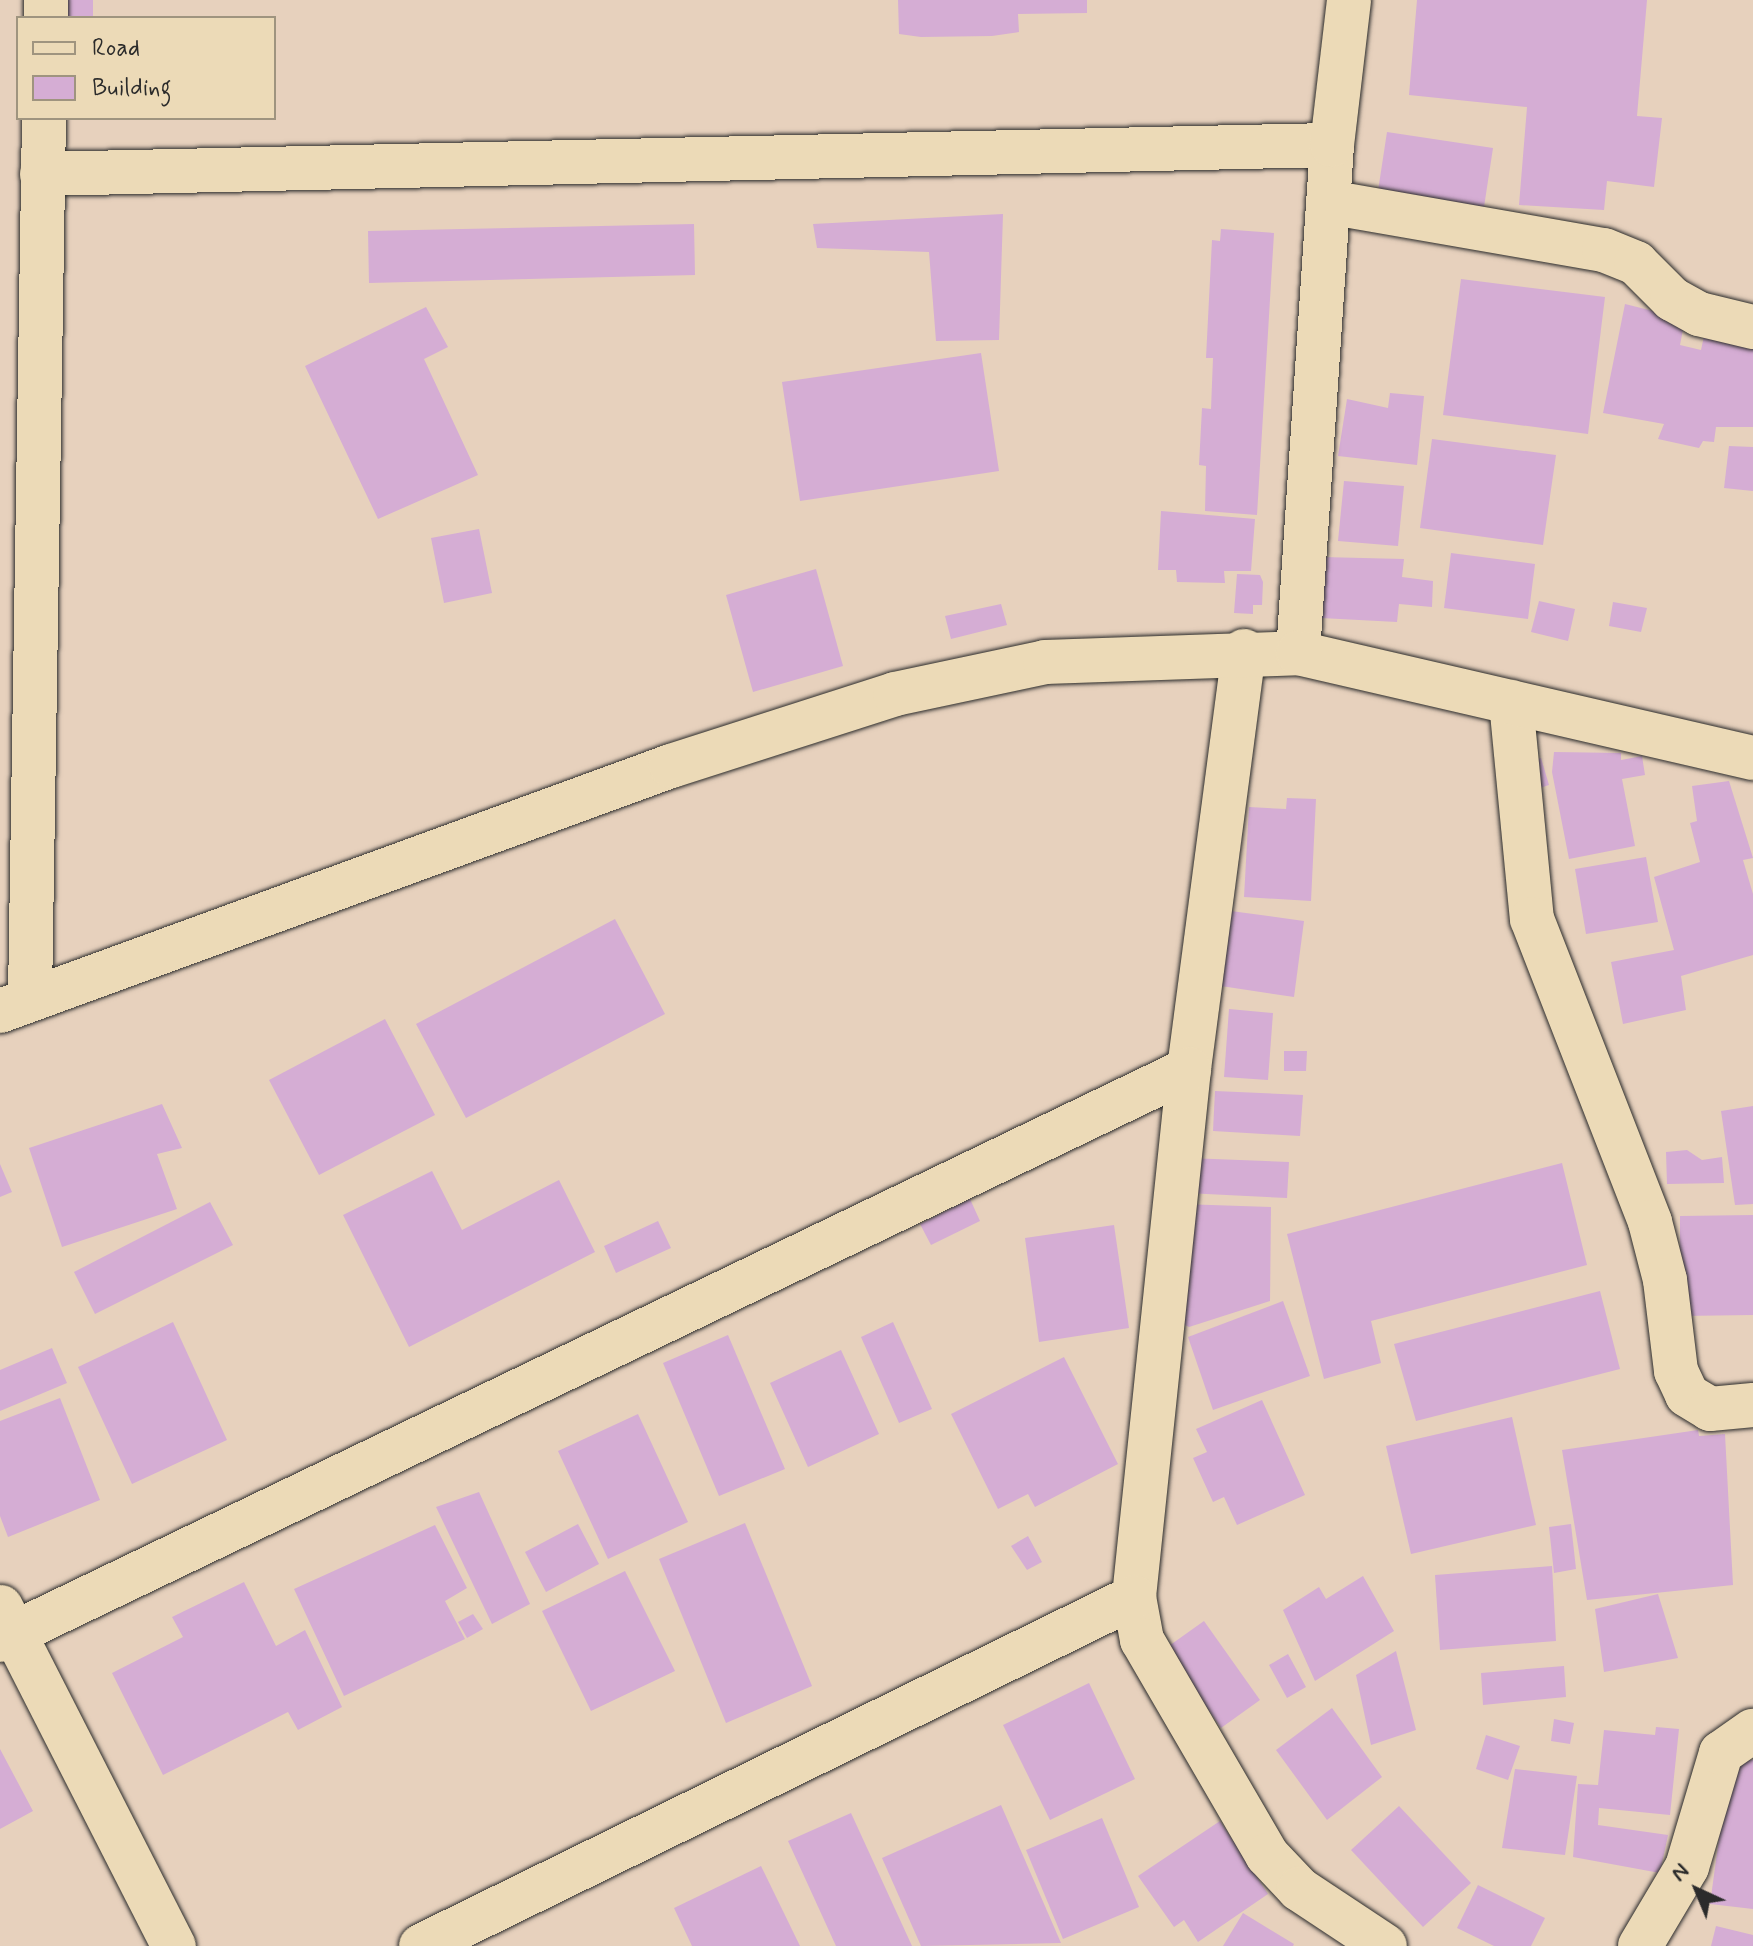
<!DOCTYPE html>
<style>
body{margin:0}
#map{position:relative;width:1753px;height:1946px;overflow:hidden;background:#e7d1bd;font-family:Mynerve,sans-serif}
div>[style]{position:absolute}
.building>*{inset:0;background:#d5add4}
.roads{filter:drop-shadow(0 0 2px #2b2b2b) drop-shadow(0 0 2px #2b2b2b)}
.street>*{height:44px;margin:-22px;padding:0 22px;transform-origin:22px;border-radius:22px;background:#ecdab7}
span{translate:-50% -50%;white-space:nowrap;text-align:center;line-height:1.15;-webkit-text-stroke:7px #ecdab7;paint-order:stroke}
.legend{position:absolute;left:16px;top:16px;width:260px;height:104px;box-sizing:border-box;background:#ecdab7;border:2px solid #9f947f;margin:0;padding:10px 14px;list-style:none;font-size:24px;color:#2b2b2b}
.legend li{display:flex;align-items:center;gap:16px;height:40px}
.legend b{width:40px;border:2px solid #9f947f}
.north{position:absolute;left:1657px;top:1850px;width:80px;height:80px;-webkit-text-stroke:6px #ecdab7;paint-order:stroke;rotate:316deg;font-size:22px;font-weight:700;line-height:32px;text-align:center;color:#2b2b2b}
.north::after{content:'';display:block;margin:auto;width:28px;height:36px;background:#2b2b2b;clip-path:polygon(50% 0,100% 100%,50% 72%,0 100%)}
</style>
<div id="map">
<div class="building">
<div style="clip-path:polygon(37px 0,93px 0,93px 18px,36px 18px)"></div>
<div style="clip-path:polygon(898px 0,1087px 0,1087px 13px,1018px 14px,1019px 32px,992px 36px,921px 37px,899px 34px)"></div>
<div style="clip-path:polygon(1417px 0,1647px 0,1637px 116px,1662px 118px,1654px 187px,1607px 181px,1604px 210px,1519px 205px,1527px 107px,1409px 95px)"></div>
<div style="clip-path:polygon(1387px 132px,1493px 148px,1484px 207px,1378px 191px)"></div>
<div style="clip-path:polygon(1003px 214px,999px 340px,936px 341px,929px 252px,817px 248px,813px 224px)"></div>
<div style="clip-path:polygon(694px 224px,695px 275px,369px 283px,368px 231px)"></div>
<div style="clip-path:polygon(1221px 229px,1274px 233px,1257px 515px,1205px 511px,1206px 466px,1199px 465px,1202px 408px,1211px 409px,1213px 358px,1206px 358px,1212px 240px,1220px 241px)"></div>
<div style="clip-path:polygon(1461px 279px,1605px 297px,1588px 434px,1443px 415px)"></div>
<div style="clip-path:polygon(1625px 304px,1685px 319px,1680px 345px,1701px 350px,1707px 322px,1753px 332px,1753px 427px,1716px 427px,1714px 442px,1703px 441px,1699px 448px,1658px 439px,1664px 424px,1603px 413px)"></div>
<div style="clip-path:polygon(426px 307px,448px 347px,424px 359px,478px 475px,378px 519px,305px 366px)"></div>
<div style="clip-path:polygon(981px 353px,999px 471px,800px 501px,782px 382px)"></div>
<div style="clip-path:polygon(1390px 393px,1424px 396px,1417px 465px,1338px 456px,1347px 399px,1388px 408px)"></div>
<div style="clip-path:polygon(1432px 439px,1556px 455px,1543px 545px,1420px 528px)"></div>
<div style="clip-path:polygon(1729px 446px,1753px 447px,1753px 491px,1724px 488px)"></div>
<div style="clip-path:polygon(1344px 481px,1404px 486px,1398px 546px,1338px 541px)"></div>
<div style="clip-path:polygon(1161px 511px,1255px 519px,1251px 571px,1224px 571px,1225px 583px,1177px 582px,1176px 570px,1158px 570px)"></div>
<div style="clip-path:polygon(479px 529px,492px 593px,444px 603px,431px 538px)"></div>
<div style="clip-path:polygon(1451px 553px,1535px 564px,1528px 619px,1444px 608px)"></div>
<div style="clip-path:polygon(1322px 557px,1404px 559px,1402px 577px,1433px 581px,1432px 607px,1399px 604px,1397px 622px,1321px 618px)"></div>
<div style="clip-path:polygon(816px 569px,843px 666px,753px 692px,726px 595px)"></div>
<div style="clip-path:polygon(1237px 574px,1260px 575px,1263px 582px,1262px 605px,1253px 605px,1253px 614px,1234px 613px)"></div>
<div style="clip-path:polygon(1539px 601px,1575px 609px,1568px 641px,1531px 632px)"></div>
<div style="clip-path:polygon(1613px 602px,1647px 608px,1641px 632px,1609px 626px)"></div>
<div style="clip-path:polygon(1001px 604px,1007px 625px,951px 639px,945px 616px)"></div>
<div style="clip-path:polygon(1554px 752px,1621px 753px,1621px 760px,1642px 756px,1645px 775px,1622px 779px,1635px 846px,1569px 859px,1552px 772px)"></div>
<div style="clip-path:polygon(1541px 758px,1549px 785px,1534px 790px,1525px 763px)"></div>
<div style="clip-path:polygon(1729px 781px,1753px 858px,1743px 860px,1753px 894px,1753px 955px,1681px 976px,1686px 1010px,1623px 1024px,1611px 962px,1674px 950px,1654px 877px,1700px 862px,1690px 823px,1697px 821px,1692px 786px)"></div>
<div style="clip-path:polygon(1287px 798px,1316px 799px,1311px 901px,1244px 897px,1249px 807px,1286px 809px)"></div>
<div style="clip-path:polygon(1646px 857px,1658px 922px,1586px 934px,1575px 869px)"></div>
<div style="clip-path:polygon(1231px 911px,1304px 921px,1294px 997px,1221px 986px)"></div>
<div style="clip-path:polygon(615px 919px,665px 1014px,466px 1118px,416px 1024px)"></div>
<div style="clip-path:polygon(1229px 1009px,1273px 1013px,1268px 1080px,1224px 1077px)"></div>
<div style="clip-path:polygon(385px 1019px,435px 1115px,319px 1175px,269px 1080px)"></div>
<div style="clip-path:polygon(1284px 1051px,1307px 1051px,1306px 1071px,1284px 1071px)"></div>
<div style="clip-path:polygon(1215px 1091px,1303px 1095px,1300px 1136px,1213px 1131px)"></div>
<div style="clip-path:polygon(162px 1104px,182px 1148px,157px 1154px,177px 1209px,62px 1247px,29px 1148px)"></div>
<div style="clip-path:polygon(1753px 1106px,1753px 1204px,1735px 1205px,1721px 1111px)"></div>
<div style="clip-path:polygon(1687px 1150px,1702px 1160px,1722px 1157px,1724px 1183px,1667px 1184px,1666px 1152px)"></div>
<div style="clip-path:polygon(1188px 1158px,1289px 1162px,1287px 1198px,1186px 1193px)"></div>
<div style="clip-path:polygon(1562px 1163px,1587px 1265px,1371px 1321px,1381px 1363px,1324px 1379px,1287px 1234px)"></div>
<div style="clip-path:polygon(0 1164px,12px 1192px,0 1197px)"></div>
<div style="clip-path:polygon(432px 1171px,462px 1230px,559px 1180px,595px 1252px,409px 1347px,343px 1215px)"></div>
<div style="clip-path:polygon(970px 1199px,980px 1221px,931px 1245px,920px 1224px)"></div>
<div style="clip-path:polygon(210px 1202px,233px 1245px,95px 1314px,74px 1272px)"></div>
<div style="clip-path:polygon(1181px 1204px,1271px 1207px,1270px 1301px,1189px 1327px,1181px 1323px)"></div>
<div style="clip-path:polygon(1753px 1215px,1753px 1315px,1680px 1316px,1680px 1216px)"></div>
<div style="clip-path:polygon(658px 1221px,671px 1248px,616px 1273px,604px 1246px)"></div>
<div style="clip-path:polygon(1114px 1225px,1129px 1328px,1039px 1342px,1025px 1238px)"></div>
<div style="clip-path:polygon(1600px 1291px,1620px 1369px,1416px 1421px,1394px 1344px)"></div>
<div style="clip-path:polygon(1283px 1301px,1310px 1376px,1213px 1410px,1188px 1337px)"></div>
<div style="clip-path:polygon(173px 1322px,227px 1440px,132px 1484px,78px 1367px)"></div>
<div style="clip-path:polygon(893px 1322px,932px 1409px,899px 1423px,861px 1337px)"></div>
<div style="clip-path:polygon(728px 1335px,785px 1469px,719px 1496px,663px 1363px)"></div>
<div style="clip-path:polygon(52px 1348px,67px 1383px,0 1411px,0 1370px)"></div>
<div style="clip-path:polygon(841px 1350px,879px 1434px,808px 1467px,770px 1383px)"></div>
<div style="clip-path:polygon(1064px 1357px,1118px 1464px,1035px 1507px,1028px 1494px,998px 1509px,951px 1414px)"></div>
<div style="clip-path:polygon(60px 1398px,100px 1500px,8px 1537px,0 1516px,0 1421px)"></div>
<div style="clip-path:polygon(1262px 1400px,1305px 1495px,1237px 1525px,1224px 1497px,1213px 1502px,1193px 1458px,1207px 1452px,1196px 1429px)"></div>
<div style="clip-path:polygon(638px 1414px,688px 1522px,608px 1559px,558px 1451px)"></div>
<div style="clip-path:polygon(1512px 1417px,1536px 1525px,1411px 1554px,1386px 1446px)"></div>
<div style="clip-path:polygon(1698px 1430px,1699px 1436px,1725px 1434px,1733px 1585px,1587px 1600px,1562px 1450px)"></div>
<div style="clip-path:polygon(479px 1492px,530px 1604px,492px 1624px,436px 1507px)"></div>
<div style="clip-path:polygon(745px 1523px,812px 1686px,726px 1723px,659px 1559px)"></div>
<div style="clip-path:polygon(578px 1524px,599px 1564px,546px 1592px,525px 1552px)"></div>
<div style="clip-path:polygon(1571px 1524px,1576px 1569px,1554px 1573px,1549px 1527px)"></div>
<div style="clip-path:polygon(435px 1525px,467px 1588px,445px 1601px,465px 1639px,344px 1696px,294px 1589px)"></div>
<div style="clip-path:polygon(1028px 1536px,1042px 1562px,1027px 1570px,1011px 1546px)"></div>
<div style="clip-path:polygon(1552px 1566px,1556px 1641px,1440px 1650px,1435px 1575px)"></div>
<div style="clip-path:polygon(625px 1571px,675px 1671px,591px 1711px,542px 1611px)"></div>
<div style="clip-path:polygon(1363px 1576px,1394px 1631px,1315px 1681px,1283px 1610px,1319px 1587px,1326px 1599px)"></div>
<div style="clip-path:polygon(244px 1582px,276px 1646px,305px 1630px,342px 1707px,298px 1730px,288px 1712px,163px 1775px,112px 1673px,183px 1637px,172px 1617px)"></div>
<div style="clip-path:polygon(1658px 1594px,1678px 1658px,1604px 1672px,1595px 1609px)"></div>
<div style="clip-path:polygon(473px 1614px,483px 1629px,467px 1638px,458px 1622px)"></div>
<div style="clip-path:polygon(1204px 1621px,1260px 1700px,1221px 1728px,1166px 1648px)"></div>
<div style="clip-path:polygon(1396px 1651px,1416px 1730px,1371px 1745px,1356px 1675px)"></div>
<div style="clip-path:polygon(1288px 1654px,1306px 1687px,1287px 1698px,1269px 1665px)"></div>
<div style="clip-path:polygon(1564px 1666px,1566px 1697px,1483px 1705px,1481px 1673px)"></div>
<div style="clip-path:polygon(1089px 1683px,1135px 1779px,1050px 1820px,1003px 1725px)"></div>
<div style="clip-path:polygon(1332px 1708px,1382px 1777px,1327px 1820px,1276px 1750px)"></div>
<div style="clip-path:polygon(1554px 1719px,1574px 1723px,1570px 1744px,1551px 1741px)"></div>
<div style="clip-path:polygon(1656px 1727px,1679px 1729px,1670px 1815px,1599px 1808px,1598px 1825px,1668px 1835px,1660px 1873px,1573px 1857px,1578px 1784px,1598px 1785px,1604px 1730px,1655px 1735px)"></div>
<div style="clip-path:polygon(1486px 1735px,1520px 1746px,1508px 1780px,1476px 1769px)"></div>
<div style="clip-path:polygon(0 1749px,33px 1811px,0 1829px)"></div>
<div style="clip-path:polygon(1730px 1759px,1753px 1760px,1753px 1909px,1710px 1904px)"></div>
<div style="clip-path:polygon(1515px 1769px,1577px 1776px,1565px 1855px,1502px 1848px)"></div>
<div style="clip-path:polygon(1001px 1805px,1061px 1943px,921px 1946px,882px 1858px)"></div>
<div style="clip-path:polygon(1399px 1806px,1471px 1883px,1423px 1927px,1351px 1850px)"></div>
<div style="clip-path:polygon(851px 1813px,912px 1946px,836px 1946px,788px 1841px)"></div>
<div style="clip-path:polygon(1102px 1818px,1139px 1907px,1063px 1939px,1026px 1850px)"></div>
<div style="clip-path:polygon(1220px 1821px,1268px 1894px,1198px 1942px,1184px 1920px,1174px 1927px,1138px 1876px)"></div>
<div style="clip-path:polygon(761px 1866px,800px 1946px,692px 1946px,674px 1908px)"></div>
<div style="clip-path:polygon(1478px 1885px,1545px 1918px,1531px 1946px,1494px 1946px,1457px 1928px)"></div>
<div style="clip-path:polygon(1243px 1913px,1294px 1944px,1293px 1946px,1223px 1946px)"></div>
<div style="clip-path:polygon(1716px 1926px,1753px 1935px,1753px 1946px,1711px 1946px)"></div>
</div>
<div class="roads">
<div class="street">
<div style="left:46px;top:18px;width:18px;rotate:-90deg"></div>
<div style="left:42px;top:174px;width:1290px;rotate:-1.29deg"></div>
<div style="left:1328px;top:202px;width:280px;rotate:9.9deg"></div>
<div style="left:1604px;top:250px;width:35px;rotate:22deg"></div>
<div style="left:1636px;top:263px;width:51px;rotate:45deg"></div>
<div style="left:1672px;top:299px;width:31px;rotate:29deg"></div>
<div style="left:1699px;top:314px;width:56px;rotate:13.5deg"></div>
<div style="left:1244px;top:651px;width:422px;rotate:97.5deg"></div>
<div style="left:1189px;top:1069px;width:531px;rotate:95.95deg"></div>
<div style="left:1134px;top:1597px;width:44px;rotate:79.5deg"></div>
<div style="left:1142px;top:1640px;width:249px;rotate:59.8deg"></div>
<div style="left:1267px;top:1855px;width:47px;rotate:46.7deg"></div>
<div style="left:1299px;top:1889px;width:103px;rotate:33.5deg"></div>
<div style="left:1298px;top:653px;width:509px;rotate:-86.17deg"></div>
<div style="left:1332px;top:145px;width:146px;rotate:-83.3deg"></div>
<div style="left:1511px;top:702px;width:218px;rotate:84.5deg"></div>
<div style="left:1532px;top:919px;width:325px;rotate:68.7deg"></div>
<div style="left:1650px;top:1222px;width:60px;rotate:75.5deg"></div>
<div style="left:1665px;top:1280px;width:92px;rotate:83.1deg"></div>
<div style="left:1676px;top:1371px;width:26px;rotate:65deg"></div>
<div style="left:1687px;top:1395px;width:27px;rotate:31deg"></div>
<div style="left:1710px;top:1409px;width:43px;rotate:-5.3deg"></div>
<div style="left:30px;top:998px;width:880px;rotate:-89.09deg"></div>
<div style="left:0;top:1011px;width:714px;rotate:-20.06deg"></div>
<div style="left:671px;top:766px;width:235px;rotate:-17.8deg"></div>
<div style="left:895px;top:694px;width:153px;rotate:-12deg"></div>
<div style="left:1045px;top:662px;width:253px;rotate:-2deg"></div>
<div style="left:1298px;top:653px;width:467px;rotate:13deg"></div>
<div style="left:1px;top:1607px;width:381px;rotate:63deg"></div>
<div style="left:0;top:1640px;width:1319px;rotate:-25.65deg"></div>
<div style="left:421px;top:1946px;width:794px;rotate:-26.08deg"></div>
<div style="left:1640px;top:1946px;width:92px;rotate:-59.3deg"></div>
<div style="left:1687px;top:1867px;width:119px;rotate:-73.4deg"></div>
<div style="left:1721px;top:1753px;width:39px;rotate:-35deg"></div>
</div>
</div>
<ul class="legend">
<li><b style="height:10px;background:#ecdab7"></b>Road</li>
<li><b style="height:22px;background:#d5add4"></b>Building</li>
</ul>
<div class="north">N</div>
</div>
